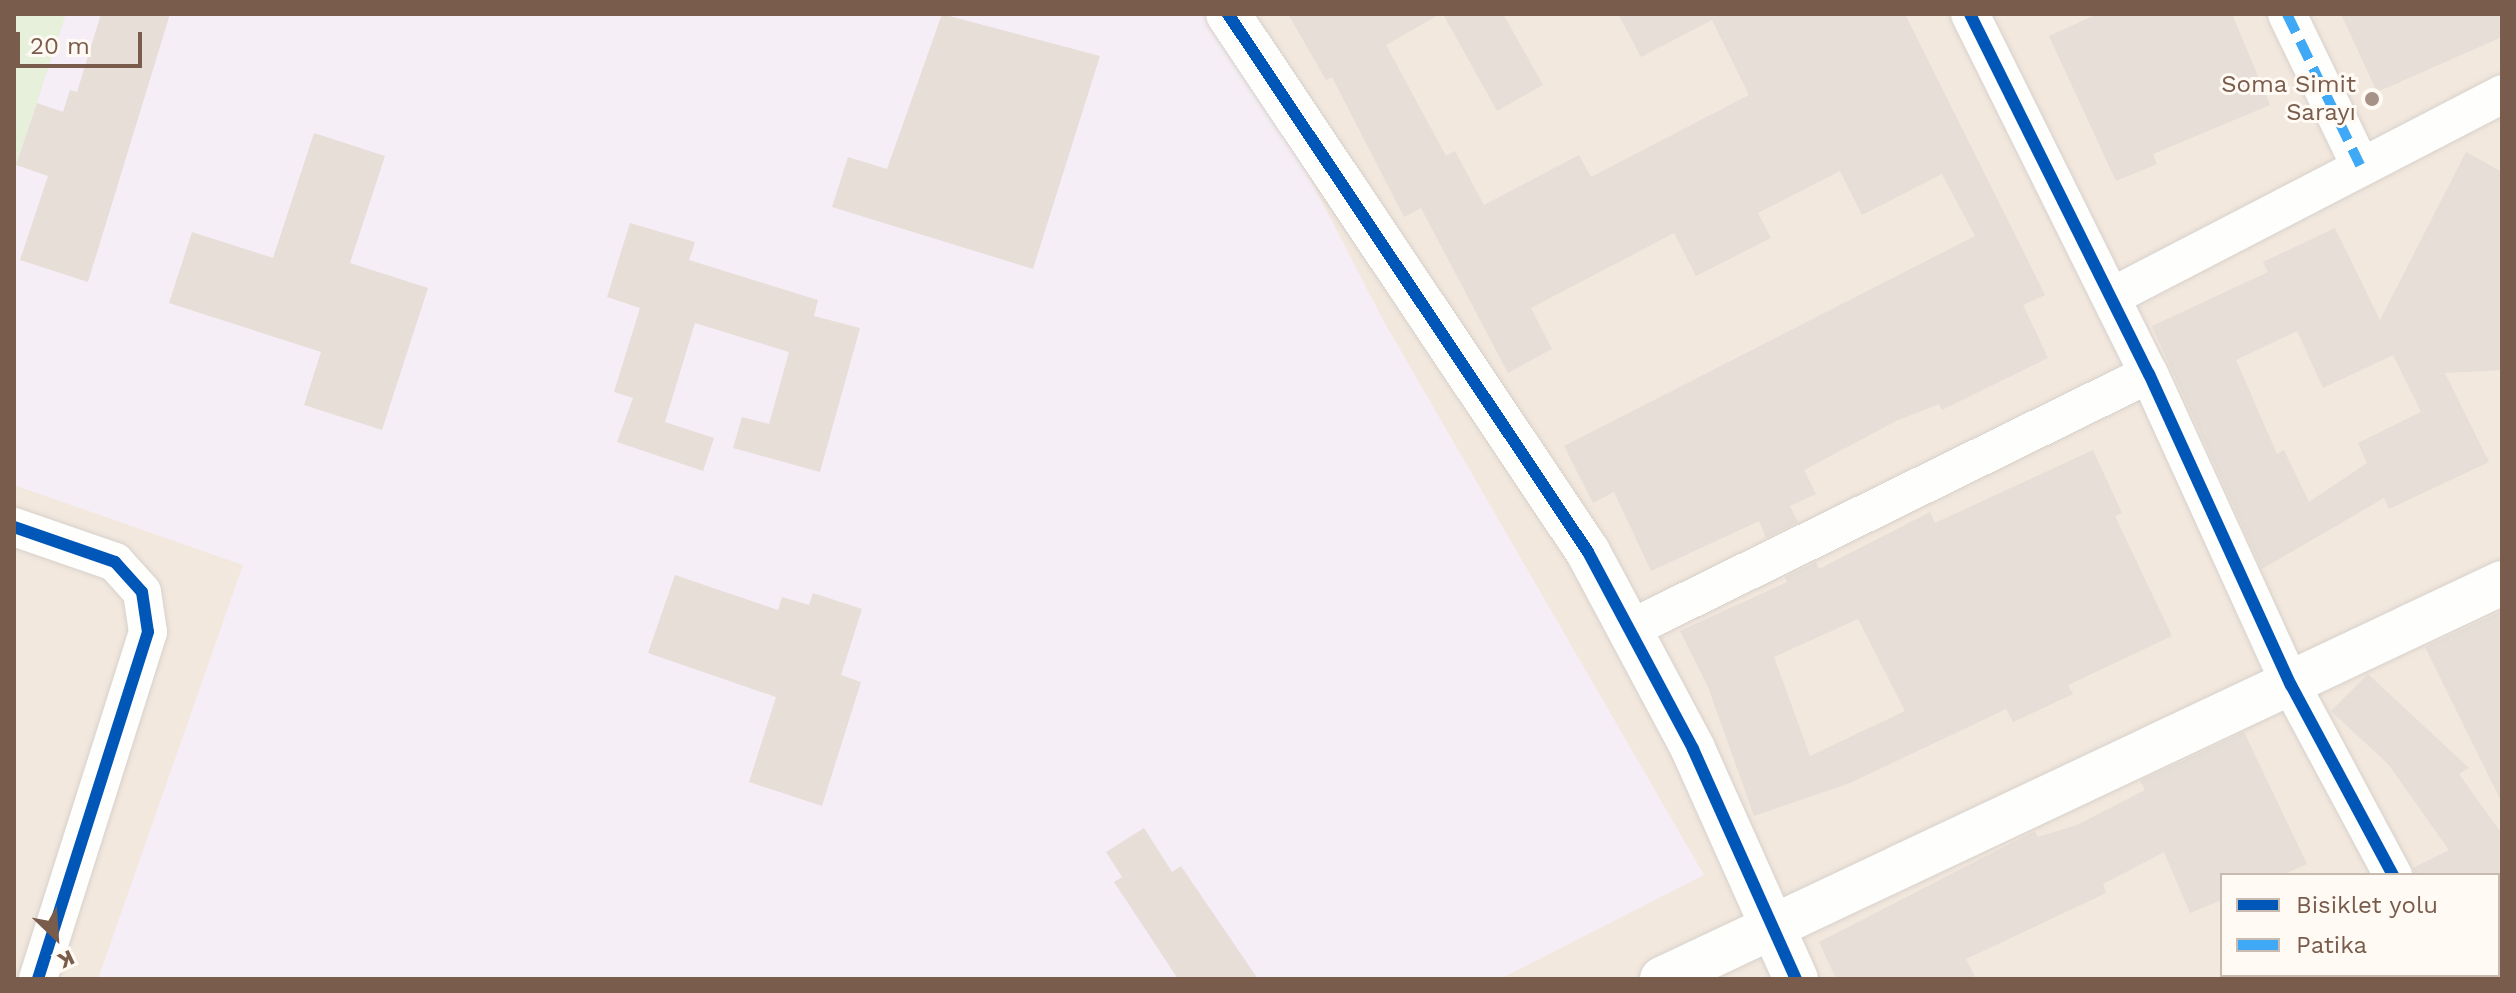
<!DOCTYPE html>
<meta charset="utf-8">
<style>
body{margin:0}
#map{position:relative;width:2516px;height:993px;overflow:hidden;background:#f9f5f0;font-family:"Work Sans",sans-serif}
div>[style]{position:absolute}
.residential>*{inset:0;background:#f2e8de}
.education>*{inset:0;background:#f6eef6}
.green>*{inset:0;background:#e7f0db}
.building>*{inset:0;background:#e6ded7}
.roads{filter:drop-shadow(0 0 2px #d7d1cb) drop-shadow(0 0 2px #d7d1cb)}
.minor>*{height:38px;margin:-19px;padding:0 19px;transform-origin:19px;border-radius:19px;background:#fefefd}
.tertiary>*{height:44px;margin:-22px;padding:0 22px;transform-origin:22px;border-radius:22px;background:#fefefd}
.quiet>*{height:10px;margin-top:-5px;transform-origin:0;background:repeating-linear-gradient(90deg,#3fa9f5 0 20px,transparent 0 30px)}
.cycleway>*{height:12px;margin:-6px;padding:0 6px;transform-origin:6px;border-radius:6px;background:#0057b8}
.dots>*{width:22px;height:22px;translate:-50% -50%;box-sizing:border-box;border:4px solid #fffaf3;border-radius:50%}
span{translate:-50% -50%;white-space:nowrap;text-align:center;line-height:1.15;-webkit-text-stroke:6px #fffaf3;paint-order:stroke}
.poi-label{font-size:24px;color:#7a5c4d}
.right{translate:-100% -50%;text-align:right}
.frame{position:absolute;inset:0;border:16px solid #7a5c4d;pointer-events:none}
.legend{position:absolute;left:2220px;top:873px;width:280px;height:104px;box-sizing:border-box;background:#fffaf3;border:2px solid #cabbb1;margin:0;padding:10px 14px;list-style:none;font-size:24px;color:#7a5c4d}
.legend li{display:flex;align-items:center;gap:16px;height:40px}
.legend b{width:40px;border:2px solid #cabbb1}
.north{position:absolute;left:16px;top:897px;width:80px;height:80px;-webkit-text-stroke:6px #fffaf3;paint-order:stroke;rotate:155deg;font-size:22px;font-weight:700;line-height:32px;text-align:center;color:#7a5c4d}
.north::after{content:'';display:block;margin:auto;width:28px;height:36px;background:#7a5c4d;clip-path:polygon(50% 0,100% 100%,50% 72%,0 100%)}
.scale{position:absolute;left:16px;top:32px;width:126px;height:36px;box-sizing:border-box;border:4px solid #7a5c4d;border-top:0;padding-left:10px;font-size:24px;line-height:28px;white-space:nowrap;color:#7a5c4d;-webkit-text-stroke:6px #fffaf3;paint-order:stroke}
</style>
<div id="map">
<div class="residential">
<div style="clip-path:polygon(evenodd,14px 14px,2502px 14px,2502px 979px,14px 979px,14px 14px,2222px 875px,2498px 875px,2498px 975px,2222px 975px,2222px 875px)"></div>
</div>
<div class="education">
<div style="clip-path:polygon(54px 14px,1225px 14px,1383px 320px,1704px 875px,1500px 979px,98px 979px,243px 565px,14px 485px,14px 158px)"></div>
</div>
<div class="green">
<div style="clip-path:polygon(14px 14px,66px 14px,14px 172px)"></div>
</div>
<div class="building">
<div style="clip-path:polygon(101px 14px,170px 14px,88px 282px,20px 260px,48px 176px,16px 165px,37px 103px,63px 112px,70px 90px,77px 92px)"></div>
<div style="clip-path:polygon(942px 14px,1100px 56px,1033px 269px,832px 207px,848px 157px,887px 169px)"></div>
<div style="clip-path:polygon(1288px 14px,1440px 14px,1386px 45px,1446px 156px,1455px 151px,1484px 205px,1579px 155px,1591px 177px,1749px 95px,1712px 20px,1641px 57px,1618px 14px,1905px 14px,2045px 295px,2023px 305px,2048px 358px,1942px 410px,1939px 404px,1896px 421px,1804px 470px,1816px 494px,1790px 506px,1798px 522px,1766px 538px,1759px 521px,1651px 571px,1614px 492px,1593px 503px,1564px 446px,1975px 236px,1942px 174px,1862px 215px,1840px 171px,1758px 213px,1771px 238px,1696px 276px,1674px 233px,1531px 308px,1552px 349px,1508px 373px,1421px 208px,1404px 217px,1332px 77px,1326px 80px)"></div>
<div style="clip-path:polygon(1443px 14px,1503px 14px,1543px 85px,1497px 111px)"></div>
<div style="clip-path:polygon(2098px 14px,2232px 14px,2270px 105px,2153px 154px,2157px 164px,2116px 181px,2049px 36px)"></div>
<div style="clip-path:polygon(2341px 14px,2502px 14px,2502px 37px,2377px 92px)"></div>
<div style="clip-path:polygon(314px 133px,385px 156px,350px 263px,428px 288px,382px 430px,304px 405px,321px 352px,169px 303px,192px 232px,273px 258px)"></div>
<div style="clip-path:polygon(evenodd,2466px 152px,2502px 172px,2502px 370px,2445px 373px,2489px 462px,2389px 509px,2384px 498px,2262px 569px,2152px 326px,2268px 272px,2263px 262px,2335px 228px,2380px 320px,2466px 152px,2297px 331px,2323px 388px,2393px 355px,2421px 412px,2358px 443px,2367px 463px,2309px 502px,2284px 450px,2277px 454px,2236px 360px,2297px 331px)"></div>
<div style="clip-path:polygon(630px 223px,695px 242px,689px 260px,818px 300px,814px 316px,860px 328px,820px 472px,733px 448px,742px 417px,769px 424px,789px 352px,695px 323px,665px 422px,714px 438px,703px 471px,617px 442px,633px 398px,614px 392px,640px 308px,607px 297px)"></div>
<div style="clip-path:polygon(evenodd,2093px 450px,2122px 513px,2115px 516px,2172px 636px,2068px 685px,2073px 694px,2013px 722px,2006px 709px,1850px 783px,1754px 816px,1708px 687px,1680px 631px,1787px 582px,1785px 577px,1816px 562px,1819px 569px,1930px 512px,1935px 523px,2093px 450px,1858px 619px,1905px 711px,1810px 756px,1774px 657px,1858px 619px)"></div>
<div style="clip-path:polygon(675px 575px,778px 610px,782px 597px,809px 605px,813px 593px,862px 609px,841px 675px,861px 682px,822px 806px,749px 782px,776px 697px,648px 653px)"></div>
<div style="clip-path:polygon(2502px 611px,2502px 803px,2425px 647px)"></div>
<div style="clip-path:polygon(2368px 674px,2469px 768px,2459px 774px,2502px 834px,2502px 875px,2415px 875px,2413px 868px,2449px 850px,2388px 764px,2331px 711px)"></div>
<div style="clip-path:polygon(2244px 732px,2307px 864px,2282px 875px,2222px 875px,2222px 900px,2190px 913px,2164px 852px,2103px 884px,2106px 893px,1966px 959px,1976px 979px,1836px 979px,1819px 942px,2035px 831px,2038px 837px,2077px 825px,2145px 790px,2140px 781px)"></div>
<div style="clip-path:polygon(1144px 828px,1172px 872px,1181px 866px,1258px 979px,1178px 979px,1114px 882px,1122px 877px,1106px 852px)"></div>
</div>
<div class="roads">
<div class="minor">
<div style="left:1970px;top:14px;width:402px;rotate:63.6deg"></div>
<div style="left:2149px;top:374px;width:342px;rotate:65.5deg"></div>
<div style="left:2291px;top:685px;width:216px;rotate:61.8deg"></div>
<div style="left:2287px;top:14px;width:168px;rotate:64.2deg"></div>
<div style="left:2111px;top:297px;width:441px;rotate:-27.4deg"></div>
<div style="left:14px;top:527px;width:107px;rotate:19.1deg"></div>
<div style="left:115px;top:562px;width:40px;rotate:48deg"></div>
<div style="left:142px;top:592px;width:40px;rotate:81.5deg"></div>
<div style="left:148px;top:632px;width:364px;rotate:107.6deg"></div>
<div style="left:1630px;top:629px;width:578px;rotate:-26.17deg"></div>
<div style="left:2447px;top:975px;width:4px;rotate:63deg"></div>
</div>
<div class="tertiary">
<div style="left:1228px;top:14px;width:647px;rotate:56.21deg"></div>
<div style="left:1588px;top:552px;width:223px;rotate:61.9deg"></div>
<div style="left:1693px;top:749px;width:252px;rotate:65.9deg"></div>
<div style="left:1662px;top:979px;width:929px;rotate:-25.24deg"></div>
</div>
</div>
<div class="quiet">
<div style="left:2287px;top:14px;width:168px;rotate:64.2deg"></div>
</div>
<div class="cycleway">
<div style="left:1228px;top:14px;width:647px;rotate:56.21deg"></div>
<div style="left:1588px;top:552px;width:223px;rotate:61.9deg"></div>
<div style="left:1693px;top:749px;width:252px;rotate:65.9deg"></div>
<div style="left:1970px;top:14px;width:402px;rotate:63.6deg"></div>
<div style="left:2149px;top:374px;width:342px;rotate:65.5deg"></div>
<div style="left:2291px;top:685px;width:216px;rotate:61.8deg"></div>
<div style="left:14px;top:527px;width:107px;rotate:19.1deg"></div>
<div style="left:115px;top:562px;width:40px;rotate:48deg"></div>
<div style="left:142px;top:592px;width:40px;rotate:81.5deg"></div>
<div style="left:148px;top:632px;width:364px;rotate:107.6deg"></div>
</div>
<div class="dots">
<div style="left:2372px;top:99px;background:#a69286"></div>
</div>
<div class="poi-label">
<span class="right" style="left:2356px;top:99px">Soma Simit<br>Sarayı</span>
</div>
<div class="frame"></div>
<ul class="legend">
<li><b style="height:10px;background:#0057b8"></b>Bisiklet yolu</li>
<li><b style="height:10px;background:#3fa9f5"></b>Patika</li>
</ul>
<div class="north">K</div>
<div class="scale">20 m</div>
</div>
